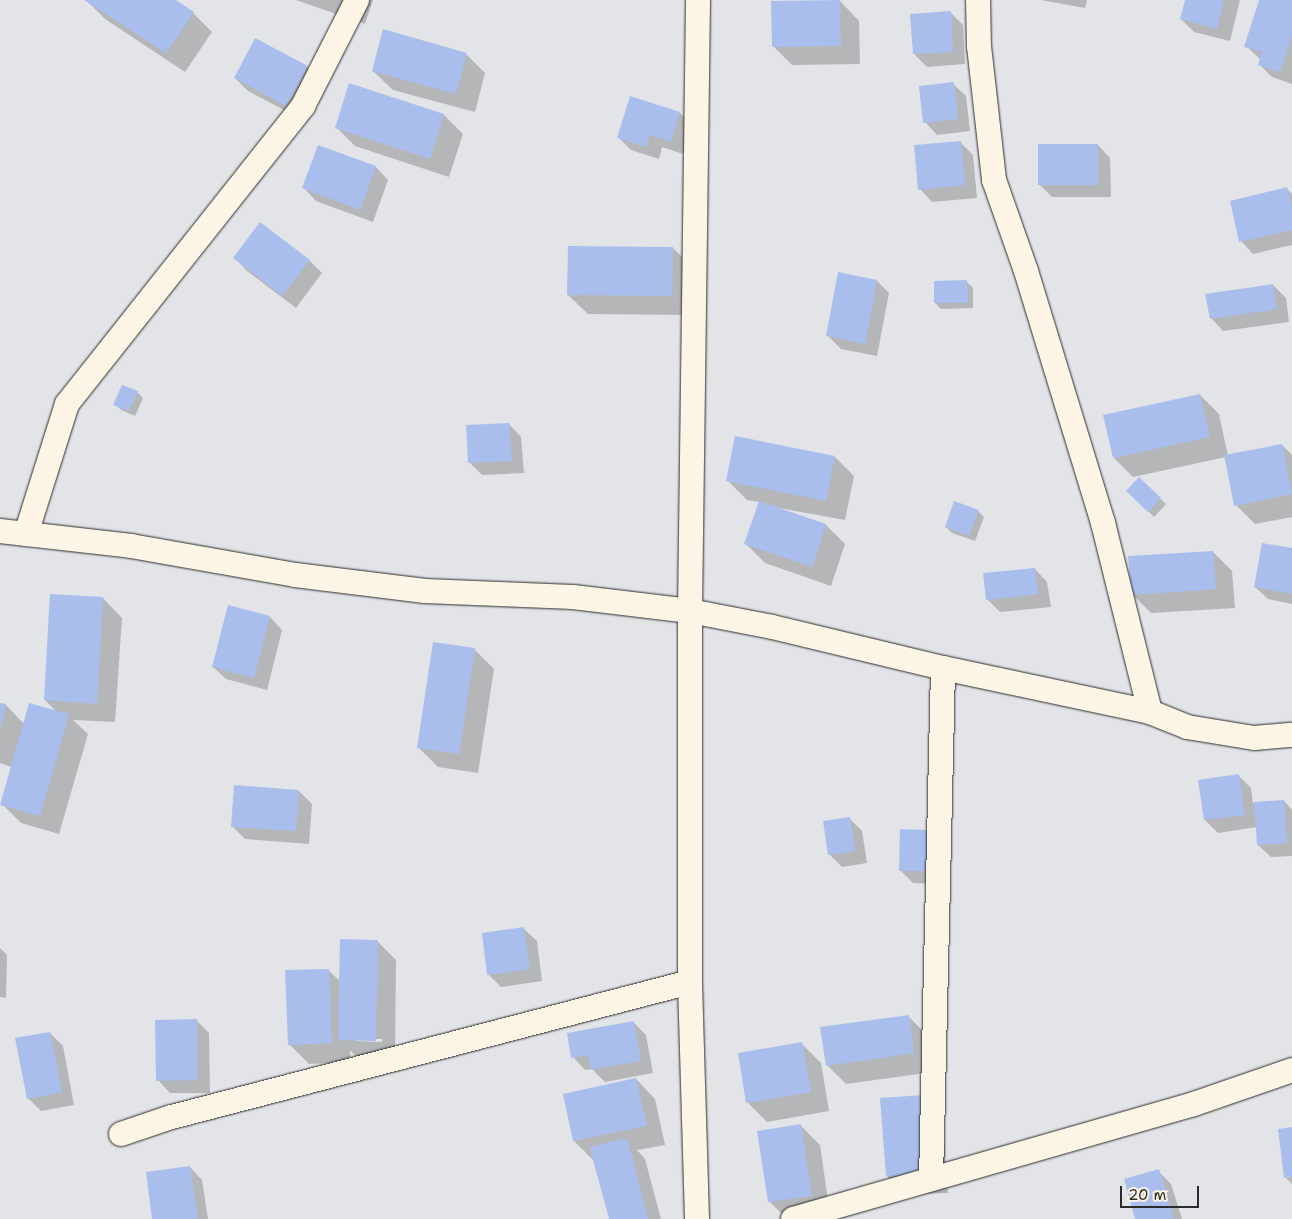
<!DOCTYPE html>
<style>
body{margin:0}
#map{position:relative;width:1292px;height:1219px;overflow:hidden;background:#e3e4e7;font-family:"Shantell Sans",sans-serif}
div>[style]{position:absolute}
.shadow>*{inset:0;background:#0003}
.building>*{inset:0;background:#aabeed}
.roads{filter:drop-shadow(0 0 1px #2b2b2b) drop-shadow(0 0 1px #2b2b2b)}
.minor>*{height:24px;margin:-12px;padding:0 12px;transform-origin:12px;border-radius:12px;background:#fcf5e5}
span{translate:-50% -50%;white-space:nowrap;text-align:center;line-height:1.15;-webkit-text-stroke:4.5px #fcf5e5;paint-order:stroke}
.scale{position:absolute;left:1120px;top:1186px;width:79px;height:22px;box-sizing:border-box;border:2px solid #2b2b2b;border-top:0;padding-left:6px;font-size:15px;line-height:18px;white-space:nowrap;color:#2b2b2b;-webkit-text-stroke:4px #fcf5e5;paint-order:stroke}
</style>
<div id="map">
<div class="shadow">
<div style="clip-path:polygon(86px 0,174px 0,193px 13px,212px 32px,185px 72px,105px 19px)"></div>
<div style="clip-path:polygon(296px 0,373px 0,365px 24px)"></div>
<div style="clip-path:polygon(1041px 0,1087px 0,1085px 8px)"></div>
<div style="clip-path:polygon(1186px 0,1240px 0,1230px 41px,1194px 32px,1181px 19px)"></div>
<div style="clip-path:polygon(1260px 0,1292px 0,1292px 84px,1272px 77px,1260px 65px,1261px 60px,1246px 46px)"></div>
<div style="clip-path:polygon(840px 1px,859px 21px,860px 64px,792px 65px,773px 46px)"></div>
<div style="clip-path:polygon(951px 13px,963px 25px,965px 64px,927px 67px,914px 54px)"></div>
<div style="clip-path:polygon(466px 54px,485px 73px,475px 112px,393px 90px,373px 71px)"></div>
<div style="clip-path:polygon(307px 67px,319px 80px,299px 118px,248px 91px,235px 78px)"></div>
<div style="clip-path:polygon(953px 84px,966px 96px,970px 131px,937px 135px,925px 122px)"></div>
<div style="clip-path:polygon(680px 113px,692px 126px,683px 154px,662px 147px,659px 159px,631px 150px,619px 138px)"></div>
<div style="clip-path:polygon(444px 115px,463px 134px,449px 177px,355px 146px,336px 127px)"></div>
<div style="clip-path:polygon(960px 142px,973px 155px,977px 198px,932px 202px,920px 189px)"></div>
<div style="clip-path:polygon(1098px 145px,1110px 158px,1111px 197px,1052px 197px,1039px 184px)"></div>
<div style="clip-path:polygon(376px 167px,388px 180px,373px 222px,316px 201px,304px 188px)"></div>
<div style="clip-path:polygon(1287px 189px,1292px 194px,1292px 245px,1253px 254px,1241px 241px)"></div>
<div style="clip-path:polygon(260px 224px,310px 261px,322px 273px,296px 308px,247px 271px,235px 258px)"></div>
<div style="clip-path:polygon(673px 248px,692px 267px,691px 315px,588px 314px,568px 295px)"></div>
<div style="clip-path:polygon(877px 281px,889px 293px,877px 356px,841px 349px,828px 336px)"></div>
<div style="clip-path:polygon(967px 282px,973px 288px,973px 308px,941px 309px,935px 303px)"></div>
<div style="clip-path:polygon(1273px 285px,1286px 298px,1289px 322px,1223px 331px,1211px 318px)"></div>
<div style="clip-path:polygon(137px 392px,143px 398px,135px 416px,121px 410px,115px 404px)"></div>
<div style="clip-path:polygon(1200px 395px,1219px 414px,1228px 456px,1282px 445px,1292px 455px,1292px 517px,1255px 524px,1236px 505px,1226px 457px,1133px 477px,1114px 458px)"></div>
<div style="clip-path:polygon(509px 424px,521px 437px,524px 473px,482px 475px,469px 462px)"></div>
<div style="clip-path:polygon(835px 457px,854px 476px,845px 520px,768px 506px,826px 525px,845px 544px,831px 586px,765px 563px,746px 544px,760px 502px,747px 500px,728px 481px)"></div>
<div style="clip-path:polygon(1139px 479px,1166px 504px,1154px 517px,1128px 491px)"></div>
<div style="clip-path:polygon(978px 511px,984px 517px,975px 541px,952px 533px,946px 527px)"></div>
<div style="clip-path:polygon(1292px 550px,1292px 604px,1268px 599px,1255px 587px)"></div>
<div style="clip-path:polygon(1213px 552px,1232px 571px,1235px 608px,1151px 613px,1132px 594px)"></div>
<div style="clip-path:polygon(1035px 569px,1047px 582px,1051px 607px,1000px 612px,987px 599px)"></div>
<div style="clip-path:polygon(103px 598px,122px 618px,115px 722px,73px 720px,88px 734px,59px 834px,21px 823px,2px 804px,12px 767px,0 763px,0 704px,6px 705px,24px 724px,57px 712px,45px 700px)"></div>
<div style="clip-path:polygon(270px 617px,282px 630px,267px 690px,226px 679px,213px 667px)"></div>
<div style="clip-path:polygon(475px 650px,494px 669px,478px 773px,438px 767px,418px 747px)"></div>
<div style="clip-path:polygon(1238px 775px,1251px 788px,1253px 803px,1284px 801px,1292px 810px,1292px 856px,1271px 857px,1258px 845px,1257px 827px,1218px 833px,1205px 820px)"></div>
<div style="clip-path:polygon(299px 791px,312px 804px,309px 844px,245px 839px,232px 826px)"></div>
<div style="clip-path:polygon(849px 818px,862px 831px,867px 863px,842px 867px,829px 854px)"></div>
<div style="clip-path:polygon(929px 831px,940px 884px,913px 883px,900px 870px)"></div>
<div style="clip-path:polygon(524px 929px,537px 941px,542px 981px,501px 987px,488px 974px)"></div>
<div style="clip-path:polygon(evenodd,377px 941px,396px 960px,395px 1059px,359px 1059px,350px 1050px,351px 1062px,309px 1064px,290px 1045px,286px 971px,328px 970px,341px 982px,377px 941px,357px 1039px,382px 1039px,382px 1042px,357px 1041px,357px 1039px)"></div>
<div style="clip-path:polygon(0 948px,7px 955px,6px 998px,0 997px)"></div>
<div style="clip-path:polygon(908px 1016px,928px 1036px,933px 1072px,846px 1084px,827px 1065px)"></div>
<div style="clip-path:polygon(197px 1021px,209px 1033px,210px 1093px,170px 1093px,158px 1080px)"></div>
<div style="clip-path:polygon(633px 1022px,646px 1035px,653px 1073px,605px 1082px,592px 1069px,585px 1070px,573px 1057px)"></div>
<div style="clip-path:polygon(50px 1033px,63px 1046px,74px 1105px,41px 1111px,28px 1098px)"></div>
<div style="clip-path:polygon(801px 1043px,821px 1063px,829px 1111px,767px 1122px,748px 1103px)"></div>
<div style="clip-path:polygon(636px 1079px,655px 1099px,665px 1145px,637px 1150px,645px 1159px,661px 1219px,610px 1219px,593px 1160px,574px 1141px)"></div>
<div style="clip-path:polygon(942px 1116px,948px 1193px,906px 1195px,887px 1176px)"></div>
<div style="clip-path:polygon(801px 1126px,820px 1145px,830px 1214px,787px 1219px,769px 1201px)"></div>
<div style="clip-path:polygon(1292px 1129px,1292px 1184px,1286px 1178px)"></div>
<div style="clip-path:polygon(190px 1167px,202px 1180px,208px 1219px,154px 1219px)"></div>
<div style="clip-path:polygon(1158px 1171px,1171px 1184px,1182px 1219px,1136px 1219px)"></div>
</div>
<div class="building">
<div style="clip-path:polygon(84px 0,176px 0,194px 12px,166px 53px)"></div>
<div style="clip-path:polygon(840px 0,841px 46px,772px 47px,771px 1px)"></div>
<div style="clip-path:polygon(1185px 0,1224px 0,1217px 29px,1180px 19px)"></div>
<div style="clip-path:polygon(1259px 0,1292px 0,1292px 35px,1280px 72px,1258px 65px,1262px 52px,1244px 47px)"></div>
<div style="clip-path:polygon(951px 11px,953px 52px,913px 54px,910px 14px)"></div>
<div style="clip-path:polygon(383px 29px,467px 53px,456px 94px,372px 71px)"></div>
<div style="clip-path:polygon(255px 38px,308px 66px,286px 106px,234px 78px)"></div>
<div style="clip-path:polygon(954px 82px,958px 119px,923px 123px,919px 86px)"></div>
<div style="clip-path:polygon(349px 83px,444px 114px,430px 159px,335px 128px)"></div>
<div style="clip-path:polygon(630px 96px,680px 112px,671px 142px,650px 135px,646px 147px,617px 138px)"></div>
<div style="clip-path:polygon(961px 141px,965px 185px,918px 190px,914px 145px)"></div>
<div style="clip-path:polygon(1038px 144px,1098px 144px,1098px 185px,1038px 185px)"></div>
<div style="clip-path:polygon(318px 145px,376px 166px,360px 210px,302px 188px)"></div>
<div style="clip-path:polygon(1287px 187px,1292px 207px,1292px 230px,1239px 242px,1230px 201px)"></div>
<div style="clip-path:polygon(260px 222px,310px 260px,282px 296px,233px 258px)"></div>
<div style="clip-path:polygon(568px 246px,673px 247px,672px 296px,567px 295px)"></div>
<div style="clip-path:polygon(838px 272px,877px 280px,865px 344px,826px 336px)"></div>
<div style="clip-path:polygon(967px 280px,968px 303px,934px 303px,934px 281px)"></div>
<div style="clip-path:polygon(1273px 284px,1277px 309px,1210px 319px,1205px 294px)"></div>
<div style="clip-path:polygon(122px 385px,138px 391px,129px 411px,113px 405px)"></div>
<div style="clip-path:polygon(1200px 394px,1210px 437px,1113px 458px,1103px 415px)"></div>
<div style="clip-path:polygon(509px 423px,512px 461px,468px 463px,466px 425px)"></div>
<div style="clip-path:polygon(735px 436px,835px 456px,826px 501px,726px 481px)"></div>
<div style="clip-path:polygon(1282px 444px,1292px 494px,1234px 506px,1224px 455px)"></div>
<div style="clip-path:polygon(1139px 477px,1161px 498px,1148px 512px,1126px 491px)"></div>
<div style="clip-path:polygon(759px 501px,826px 524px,812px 567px,744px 544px)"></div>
<div style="clip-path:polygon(954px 501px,979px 510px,969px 536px,945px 527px)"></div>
<div style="clip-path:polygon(1262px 543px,1292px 548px,1292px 594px,1254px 587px)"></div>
<div style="clip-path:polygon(1213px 551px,1216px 589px,1131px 595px,1128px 556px)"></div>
<div style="clip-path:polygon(1035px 568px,1038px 594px,986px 600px,983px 573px)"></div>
<div style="clip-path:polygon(50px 594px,103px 597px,97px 704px,44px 700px)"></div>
<div style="clip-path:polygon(228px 605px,270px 616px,254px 678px,212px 667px)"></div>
<div style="clip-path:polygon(433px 642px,475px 648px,459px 754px,417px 748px)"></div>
<div style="clip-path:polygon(0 703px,6px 704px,1px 727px,0 727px)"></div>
<div style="clip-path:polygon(29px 703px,69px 714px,40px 816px,0 805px)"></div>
<div style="clip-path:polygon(1239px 774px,1245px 815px,1204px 820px,1198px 780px)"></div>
<div style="clip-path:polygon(234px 785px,299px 790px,296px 831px,231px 827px)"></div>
<div style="clip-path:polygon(1284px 800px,1287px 843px,1257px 845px,1254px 802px)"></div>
<div style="clip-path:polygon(850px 817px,855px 851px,828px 855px,823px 821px)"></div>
<div style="clip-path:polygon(900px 829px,929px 830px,928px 871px,899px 871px)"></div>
<div style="clip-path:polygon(524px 927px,530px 969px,487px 975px,482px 933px)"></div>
<div style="clip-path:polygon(340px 939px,378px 940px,376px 1041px,338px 1040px)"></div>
<div style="clip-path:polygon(329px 969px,332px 1043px,288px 1045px,285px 970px)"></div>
<div style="clip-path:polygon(909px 1015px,914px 1053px,826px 1066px,820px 1027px)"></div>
<div style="clip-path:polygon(197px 1019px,198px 1080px,156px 1081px,155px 1020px)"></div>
<div style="clip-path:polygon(634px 1021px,641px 1061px,591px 1070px,588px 1055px,571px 1058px,567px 1033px)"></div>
<div style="clip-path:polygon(50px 1032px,62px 1092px,27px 1099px,15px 1038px)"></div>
<div style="clip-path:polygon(802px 1042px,811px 1092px,746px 1103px,738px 1053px)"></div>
<div style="clip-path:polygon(636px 1078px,647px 1126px,573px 1141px,563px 1094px)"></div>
<div style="clip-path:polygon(924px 1095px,929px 1174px,886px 1176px,880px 1098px)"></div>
<div style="clip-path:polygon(801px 1124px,812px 1196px,768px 1202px,757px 1131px)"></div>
<div style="clip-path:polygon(1292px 1127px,1292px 1177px,1284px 1178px,1278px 1129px)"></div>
<div style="clip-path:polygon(627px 1138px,648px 1219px,609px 1219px,590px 1147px)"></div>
<div style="clip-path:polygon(190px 1166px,198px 1219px,152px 1219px,146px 1172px)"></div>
<div style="clip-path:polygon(1159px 1169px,1174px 1219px,1135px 1219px,1124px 1179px)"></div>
</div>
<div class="roads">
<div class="minor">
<div style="left:978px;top:0;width:46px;rotate:88.8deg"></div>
<div style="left:979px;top:46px;width:135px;rotate:83.6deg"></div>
<div style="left:994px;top:180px;width:96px;rotate:70.6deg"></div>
<div style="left:1026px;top:271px;width:264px;rotate:73deg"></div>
<div style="left:1103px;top:523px;width:195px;rotate:76deg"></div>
<div style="left:0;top:531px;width:132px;rotate:6.5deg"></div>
<div style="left:131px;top:546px;width:167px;rotate:10deg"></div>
<div style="left:295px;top:575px;width:131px;rotate:7deg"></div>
<div style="left:425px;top:591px;width:148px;rotate:2.3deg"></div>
<div style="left:573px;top:597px;width:118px;rotate:6.8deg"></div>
<div style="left:690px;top:611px;width:84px;rotate:11deg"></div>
<div style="left:772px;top:627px;width:176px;rotate:13.5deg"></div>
<div style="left:943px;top:668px;width:212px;rotate:12deg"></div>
<div style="left:1150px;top:712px;width:40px;rotate:22deg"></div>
<div style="left:1187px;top:727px;width:68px;rotate:9.3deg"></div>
<div style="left:1254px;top:738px;width:38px;rotate:-5deg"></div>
<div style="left:26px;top:534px;width:136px;rotate:-72.5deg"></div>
<div style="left:67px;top:404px;width:380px;rotate:-51.6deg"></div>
<div style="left:303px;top:106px;width:119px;rotate:-63deg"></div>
<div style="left:121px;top:1134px;width:50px;rotate:-18.8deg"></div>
<div style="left:168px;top:1118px;width:539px;rotate:-14.6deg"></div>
<div style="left:931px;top:1179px;width:511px;rotate:-88.65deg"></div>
<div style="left:697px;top:1219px;width:237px;rotate:-91.7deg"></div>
<div style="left:690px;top:982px;width:371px;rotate:-90deg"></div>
<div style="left:690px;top:611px;width:611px;rotate:-89.25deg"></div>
<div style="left:793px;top:1219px;width:417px;rotate:-16deg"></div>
<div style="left:1194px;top:1104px;width:104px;rotate:-19.1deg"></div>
</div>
</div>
<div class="scale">20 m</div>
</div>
